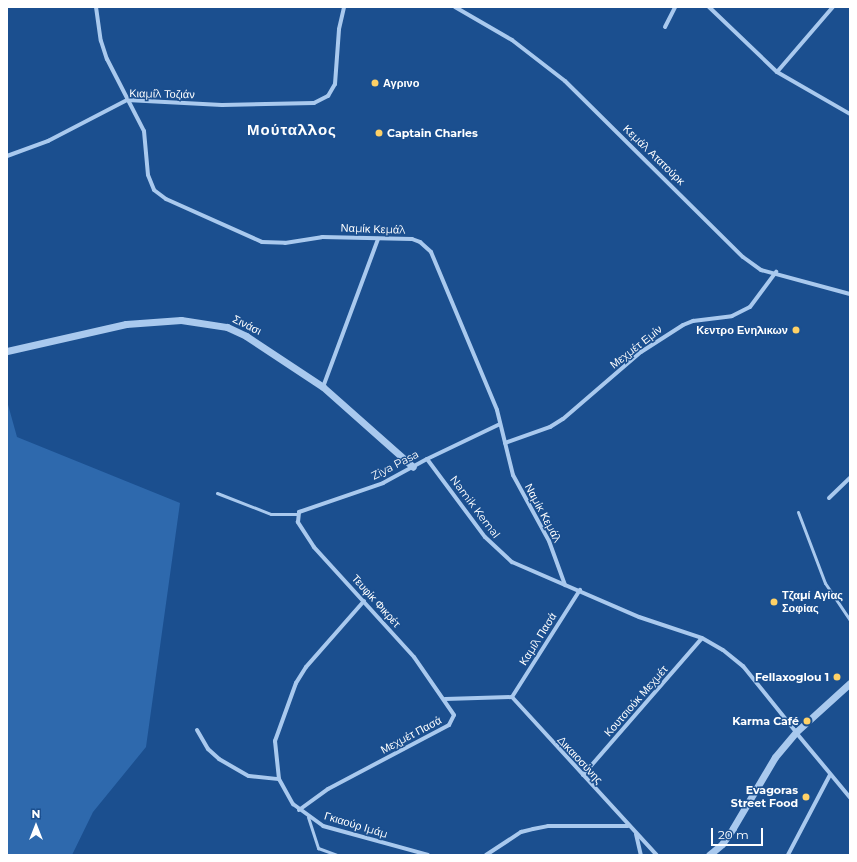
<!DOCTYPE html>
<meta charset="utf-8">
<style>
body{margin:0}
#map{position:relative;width:857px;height:862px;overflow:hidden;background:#1b4f8f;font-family:Montserrat,sans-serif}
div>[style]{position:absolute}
.green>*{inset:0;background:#2e69ad}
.service>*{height:3px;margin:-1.5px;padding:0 1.5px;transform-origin:1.5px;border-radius:1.5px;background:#a9c9ee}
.pedestrian>*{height:3.5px;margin:-1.75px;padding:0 1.75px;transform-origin:1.75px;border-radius:1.75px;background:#a9c9ee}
.minor>*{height:4px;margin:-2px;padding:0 2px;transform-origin:2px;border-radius:2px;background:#a9c9ee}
.tertiary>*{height:7px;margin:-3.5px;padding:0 3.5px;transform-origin:3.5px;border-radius:3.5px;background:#a9c9ee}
.dots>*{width:11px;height:11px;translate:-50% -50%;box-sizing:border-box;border:2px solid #1b4f8f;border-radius:50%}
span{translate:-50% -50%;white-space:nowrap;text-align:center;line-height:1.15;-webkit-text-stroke:3px #1b4f8f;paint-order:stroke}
.poi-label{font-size:11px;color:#fff;font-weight:700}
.left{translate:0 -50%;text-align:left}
.right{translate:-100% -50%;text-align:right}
.street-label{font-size:11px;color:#fff}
.district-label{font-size:15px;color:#fff;font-weight:700;letter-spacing:1px}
.frame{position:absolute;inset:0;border:8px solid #fff;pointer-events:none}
.north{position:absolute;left:16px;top:806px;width:40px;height:40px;-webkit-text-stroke:3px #1b4f8f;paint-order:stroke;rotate:0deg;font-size:11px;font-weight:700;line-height:16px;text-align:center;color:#fff}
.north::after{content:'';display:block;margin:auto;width:14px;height:18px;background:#fff;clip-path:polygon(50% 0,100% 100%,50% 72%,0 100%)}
.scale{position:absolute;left:711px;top:828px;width:52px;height:18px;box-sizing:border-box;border:2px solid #fff;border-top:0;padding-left:5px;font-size:12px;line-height:14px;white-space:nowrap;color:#fff;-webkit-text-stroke:3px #1b4f8f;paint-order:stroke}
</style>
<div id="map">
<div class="green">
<div style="clip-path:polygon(7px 401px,17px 437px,180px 503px,146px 747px,93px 812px,72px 855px,7px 855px)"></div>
</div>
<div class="service">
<div style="left:217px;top:493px;width:58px;rotate:21.3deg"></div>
<div style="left:271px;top:514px;width:26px"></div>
<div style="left:798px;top:512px;width:76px;rotate:69.2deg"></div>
<div style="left:825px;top:583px;width:45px;rotate:56deg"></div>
<div style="left:308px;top:817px;width:33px;rotate:72deg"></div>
<div style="left:318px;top:848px;width:20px;rotate:20deg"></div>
</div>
<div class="pedestrian">
<div style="left:796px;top:732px;width:85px;rotate:50.3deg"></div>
<div style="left:788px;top:855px;width:90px;rotate:-62.3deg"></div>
</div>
<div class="minor">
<div style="left:96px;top:7px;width:34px;rotate:82deg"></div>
<div style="left:101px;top:41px;width:19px;rotate:72deg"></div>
<div style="left:107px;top:59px;width:81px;rotate:62.8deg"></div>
<div style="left:144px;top:131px;width:44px;rotate:84.8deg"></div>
<div style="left:148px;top:175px;width:16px;rotate:68deg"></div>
<div style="left:154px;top:190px;width:15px;rotate:37deg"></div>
<div style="left:166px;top:199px;width:105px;rotate:24.1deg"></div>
<div style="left:262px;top:242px;width:23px;rotate:2deg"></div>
<div style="left:285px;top:243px;width:37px;rotate:-9deg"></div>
<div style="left:322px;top:237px;width:90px;rotate:1.3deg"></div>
<div style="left:412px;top:239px;width:9px;rotate:21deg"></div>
<div style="left:420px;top:242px;width:15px;rotate:42deg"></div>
<div style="left:431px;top:252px;width:171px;rotate:67.3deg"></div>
<div style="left:497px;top:410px;width:67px;rotate:76.2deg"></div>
<div style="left:513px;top:475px;width:75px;rotate:61.4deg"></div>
<div style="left:549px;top:541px;width:47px;rotate:70deg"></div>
<div style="left:455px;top:7px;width:66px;rotate:30.1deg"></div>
<div style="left:512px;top:40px;width:67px;rotate:37.7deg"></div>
<div style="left:565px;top:81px;width:250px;rotate:44.7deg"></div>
<div style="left:743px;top:257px;width:22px;rotate:36deg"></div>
<div style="left:761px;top:270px;width:92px;rotate:15.1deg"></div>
<div style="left:709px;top:7px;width:94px;rotate:43.7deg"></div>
<div style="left:777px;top:72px;width:84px;rotate:29.9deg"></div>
<div style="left:665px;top:27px;width:22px;rotate:-63deg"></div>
<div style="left:777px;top:72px;width:86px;rotate:-49.3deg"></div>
<div style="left:7px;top:156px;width:44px;rotate:-20.1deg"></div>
<div style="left:48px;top:141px;width:89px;rotate:-27.4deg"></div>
<div style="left:127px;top:100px;width:95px;rotate:3deg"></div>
<div style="left:222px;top:105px;width:92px;rotate:-1.2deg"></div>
<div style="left:314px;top:103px;width:16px;rotate:-27deg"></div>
<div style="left:328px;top:96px;width:14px;rotate:-60deg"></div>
<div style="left:335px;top:84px;width:55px;rotate:-85.8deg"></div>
<div style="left:339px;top:29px;width:23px;rotate:-77deg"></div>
<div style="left:323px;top:387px;width:158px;rotate:-69.6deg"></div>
<div style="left:505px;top:443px;width:48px;rotate:-19.6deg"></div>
<div style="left:550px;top:427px;width:15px;rotate:-32deg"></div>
<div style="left:563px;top:419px;width:103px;rotate:-40.7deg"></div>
<div style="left:641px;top:352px;width:50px;rotate:-32.7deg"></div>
<div style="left:683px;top:325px;width:11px;rotate:-22deg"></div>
<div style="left:693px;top:321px;width:39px;rotate:-7deg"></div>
<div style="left:732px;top:316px;width:20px;rotate:-27deg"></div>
<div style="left:750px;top:307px;width:44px;rotate:-53.4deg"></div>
<div style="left:427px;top:459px;width:97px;rotate:53.4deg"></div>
<div style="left:485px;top:537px;width:37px;rotate:43deg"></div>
<div style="left:512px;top:562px;width:138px;rotate:23.4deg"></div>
<div style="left:639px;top:617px;width:66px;rotate:18.4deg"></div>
<div style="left:702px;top:638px;width:24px;rotate:30deg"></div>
<div style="left:723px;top:650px;width:26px;rotate:39deg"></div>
<div style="left:743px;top:666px;width:85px;rotate:51.2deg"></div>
<div style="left:829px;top:498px;width:29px;rotate:-44deg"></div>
<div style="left:364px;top:601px;width:88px;rotate:131.3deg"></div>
<div style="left:306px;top:667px;width:19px;rotate:122deg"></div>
<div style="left:296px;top:683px;width:62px;rotate:109.9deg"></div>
<div style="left:275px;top:741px;width:38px;rotate:84deg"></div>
<div style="left:279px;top:779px;width:29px;rotate:61deg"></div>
<div style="left:293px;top:804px;width:37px;rotate:36deg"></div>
<div style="left:323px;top:826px;width:109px;rotate:15.4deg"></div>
<div style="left:512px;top:697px;width:214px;rotate:47.5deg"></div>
<div style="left:512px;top:697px;width:127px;rotate:-57.6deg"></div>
<div style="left:445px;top:699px;width:67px;rotate:-1.7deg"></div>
<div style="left:197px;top:730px;width:22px;rotate:60deg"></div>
<div style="left:208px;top:749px;width:15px;rotate:42deg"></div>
<div style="left:219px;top:759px;width:34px;rotate:30deg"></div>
<div style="left:249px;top:776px;width:30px;rotate:6deg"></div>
<div style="left:583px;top:775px;width:181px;rotate:-49deg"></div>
<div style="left:299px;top:810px;width:36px;rotate:-36deg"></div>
<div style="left:328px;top:789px;width:137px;rotate:-27.9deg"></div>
<div style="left:449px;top:725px;width:11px;rotate:-63deg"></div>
<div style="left:454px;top:715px;width:70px;rotate:-124.6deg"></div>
<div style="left:414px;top:657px;width:149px;rotate:-132.3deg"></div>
<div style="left:314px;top:547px;width:30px;rotate:-123deg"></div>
<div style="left:298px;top:522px;width:10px;rotate:-84deg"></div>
<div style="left:299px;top:512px;width:89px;rotate:-19deg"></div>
<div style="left:383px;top:483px;width:50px;rotate:-28.6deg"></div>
<div style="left:427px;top:459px;width:81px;rotate:-25.6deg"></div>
<div style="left:636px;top:834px;width:22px;rotate:77deg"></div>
<div style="left:486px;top:855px;width:42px;rotate:-33.3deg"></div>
<div style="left:521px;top:832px;width:12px;rotate:-14deg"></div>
<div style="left:533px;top:829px;width:15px;rotate:-11deg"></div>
<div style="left:548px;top:826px;width:80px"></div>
</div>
<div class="tertiary">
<div style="left:7px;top:351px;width:122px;rotate:-12.8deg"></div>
<div style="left:126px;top:324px;width:55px;rotate:-4.2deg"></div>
<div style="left:181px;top:320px;width:47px;rotate:8.7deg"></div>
<div style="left:227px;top:327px;width:21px;rotate:25deg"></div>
<div style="left:246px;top:336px;width:92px;rotate:33.5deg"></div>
<div style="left:323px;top:387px;width:120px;rotate:41.6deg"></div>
<div style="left:709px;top:855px;width:17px;rotate:-40deg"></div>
<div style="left:722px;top:844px;width:19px;rotate:-55deg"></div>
<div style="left:733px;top:828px;width:82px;rotate:-59.4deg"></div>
<div style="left:775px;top:757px;width:33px;rotate:-50deg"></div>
<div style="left:796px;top:732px;width:73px;rotate:-42.2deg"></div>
</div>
<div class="dots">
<div style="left:375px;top:83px;background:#ffd166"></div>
<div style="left:379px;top:133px;background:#ffd166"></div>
<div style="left:796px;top:330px;background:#ffd166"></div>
<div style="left:774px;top:602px;background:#ffd166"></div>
<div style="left:837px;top:677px;background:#ffd166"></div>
<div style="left:807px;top:721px;background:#ffd166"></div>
<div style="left:806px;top:797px;background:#ffd166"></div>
</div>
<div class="poi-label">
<span class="left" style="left:383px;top:83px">Αγρινο</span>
<span class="left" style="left:387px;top:133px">Captain Charles</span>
<span class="right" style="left:788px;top:330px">Κεντρο Ενηλικων</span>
<span class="left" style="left:782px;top:602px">Τζαμί Αγίας<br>Σοφίας</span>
<span class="right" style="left:829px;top:677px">Fellaxoglou 1</span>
<span class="right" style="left:799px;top:721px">Karma Café</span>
<span class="right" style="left:798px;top:797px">Evagoras<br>Street Food</span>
</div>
<div class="street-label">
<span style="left:162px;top:94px;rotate:1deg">Κιαμίλ Τοζιάν</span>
<span style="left:654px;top:155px;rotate:44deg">Κεμάλ Ατατούρκ</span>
<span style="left:373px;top:229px;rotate:2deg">Ναμίκ Κεμάλ</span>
<span style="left:247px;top:325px;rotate:27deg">Σινάσι</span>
<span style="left:636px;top:347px;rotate:-38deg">Μεχμέτ Εμίν</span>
<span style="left:395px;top:465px;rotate:-27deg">Ziya Pasa</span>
<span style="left:475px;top:507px;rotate:53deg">Namik Kemal</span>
<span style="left:543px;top:513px;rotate:62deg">Ναμίκ Κεμάλ</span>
<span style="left:376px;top:601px;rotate:48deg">Τευφίκ Φικρέτ</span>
<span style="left:538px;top:639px;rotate:-58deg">Καμίλ Πασά</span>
<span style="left:636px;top:701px;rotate:-49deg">Κουτσιούκ Μεχμέτ</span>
<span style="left:411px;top:735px;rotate:-28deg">Μεχμέτ Πασά</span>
<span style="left:580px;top:760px;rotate:47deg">Δικαιοσύνης</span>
<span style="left:356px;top:825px;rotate:17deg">Γκιαούρ Ιμάμ</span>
</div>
<div class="district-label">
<span style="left:292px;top:130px">Μούταλλος</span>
</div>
<div class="frame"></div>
<div class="north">N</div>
<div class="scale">20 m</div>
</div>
